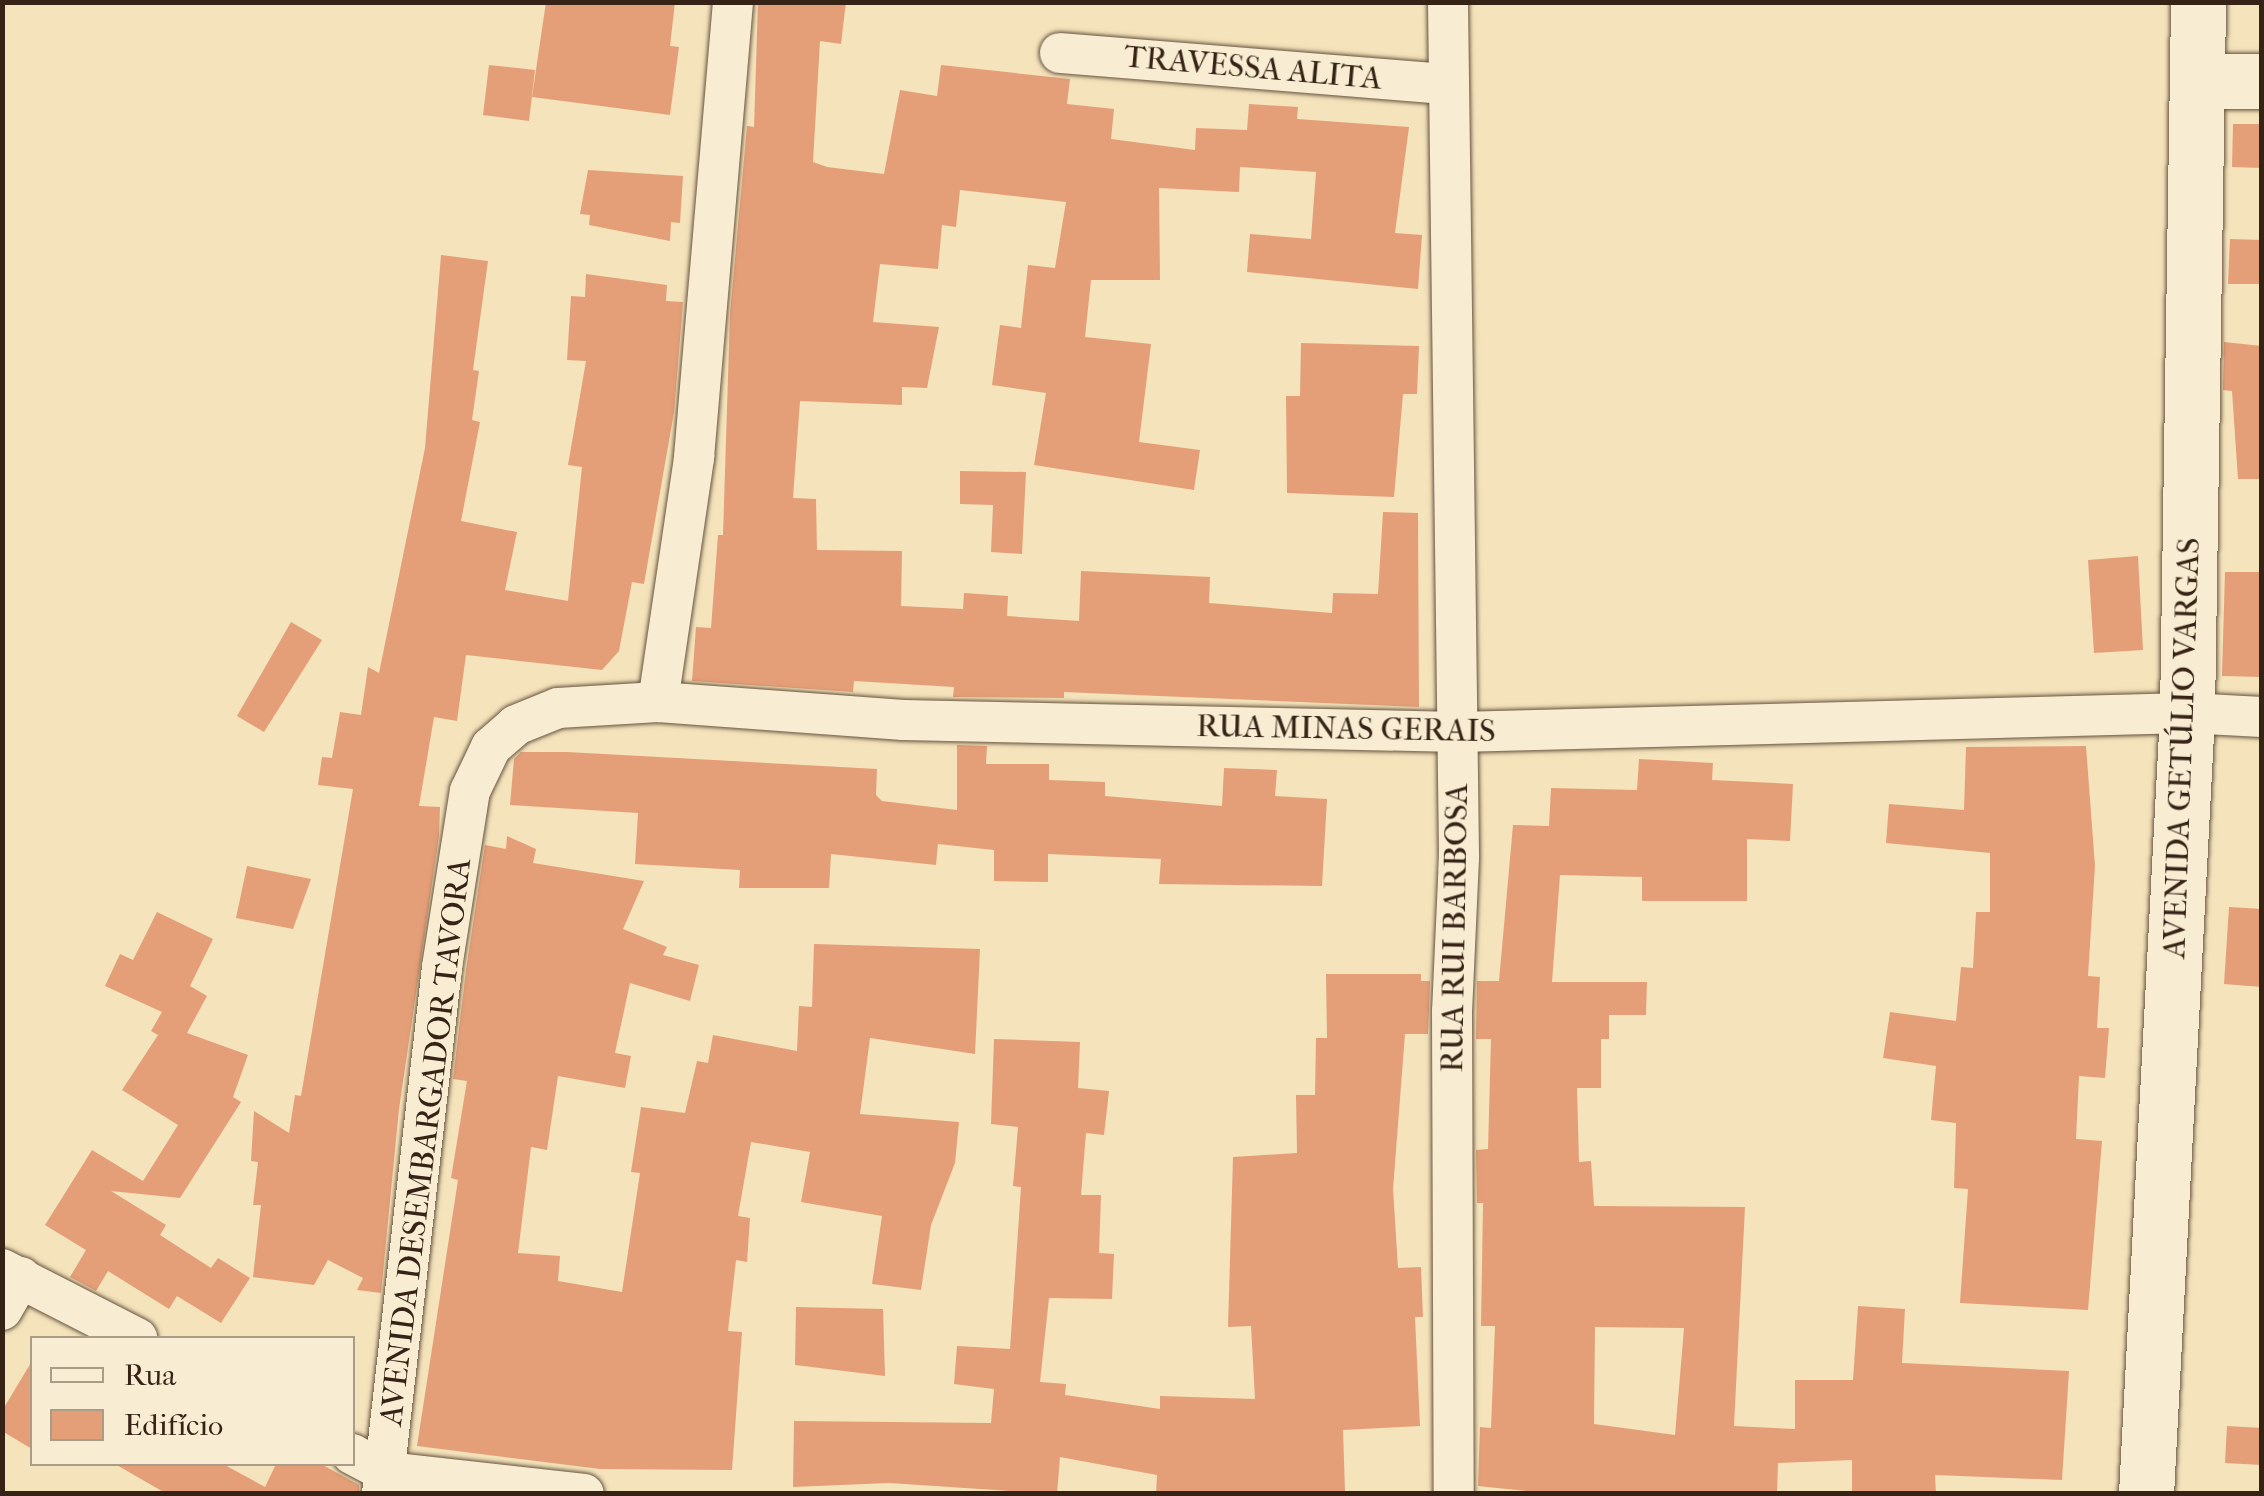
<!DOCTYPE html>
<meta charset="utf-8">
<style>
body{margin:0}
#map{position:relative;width:2264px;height:1496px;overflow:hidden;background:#f4e3bb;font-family:"IM FELL French Canon",serif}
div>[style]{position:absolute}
.building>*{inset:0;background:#e49f78}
.roads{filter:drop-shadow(0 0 2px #66533f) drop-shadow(0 0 2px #66533f)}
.street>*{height:40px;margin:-20px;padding:0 20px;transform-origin:20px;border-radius:20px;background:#f8edd3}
.secondary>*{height:55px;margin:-27.5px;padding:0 27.5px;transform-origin:27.5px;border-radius:27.5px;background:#f8edd3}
span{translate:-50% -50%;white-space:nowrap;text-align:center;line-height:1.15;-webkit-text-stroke:10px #f8edd3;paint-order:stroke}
.street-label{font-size:32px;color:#362316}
.frame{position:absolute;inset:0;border:5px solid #362316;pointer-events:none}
.legend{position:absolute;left:30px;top:1336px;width:325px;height:130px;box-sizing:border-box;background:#f8edd3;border:2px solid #aa9c87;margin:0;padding:12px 18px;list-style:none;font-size:30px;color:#362316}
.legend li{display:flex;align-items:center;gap:20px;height:50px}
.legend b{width:50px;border:2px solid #aa9c87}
</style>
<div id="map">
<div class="building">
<div style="clip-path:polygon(546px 2px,675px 2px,670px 46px,679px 47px,670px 115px,532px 97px)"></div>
<div style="clip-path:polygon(758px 2px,846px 2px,841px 44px,820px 41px,813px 162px,827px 167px,884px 174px,900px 90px,937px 96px,941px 65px,1070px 79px,1067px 104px,1114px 109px,1111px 139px,1195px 150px,1196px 128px,1247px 130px,1249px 104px,1298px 107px,1297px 119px,1409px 127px,1395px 233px,1422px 235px,1418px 289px,1247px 272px,1250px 234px,1311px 239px,1316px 172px,1240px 167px,1239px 192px,1159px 188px,1160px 280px,1091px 280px,1085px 337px,1151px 344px,1139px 442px,1200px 450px,1194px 490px,1034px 465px,1046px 393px,992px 385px,1000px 325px,1021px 328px,1028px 265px,1055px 268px,1066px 202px,960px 190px,956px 227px,942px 225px,938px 269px,880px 264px,873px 322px,939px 327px,927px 388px,902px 387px,902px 405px,800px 401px,793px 498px,816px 499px,817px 550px,902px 551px,901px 606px,963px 609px,964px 593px,1008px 596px,1007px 616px,1079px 621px,1081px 571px,1210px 577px,1209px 603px,1332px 613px,1333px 593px,1378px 594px,1383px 512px,1418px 513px,1419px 707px,1064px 692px,1064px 698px,953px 697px,954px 687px,854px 681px,853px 692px,692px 681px,696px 627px,711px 628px,718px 535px,723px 535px,730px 314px,747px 126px,754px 127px)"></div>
<div style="clip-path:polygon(489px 65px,535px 70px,529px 121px,483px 115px)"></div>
<div style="clip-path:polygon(2233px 124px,2262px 124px,2262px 168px,2232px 167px)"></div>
<div style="clip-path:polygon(588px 170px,683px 176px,680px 223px,671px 222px,670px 241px,589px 225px,590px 215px,580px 214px)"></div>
<div style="clip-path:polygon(2230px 239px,2262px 240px,2262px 284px,2228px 284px)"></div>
<div style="clip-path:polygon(441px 255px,488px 261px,473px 370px,479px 371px,472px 420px,480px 422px,461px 521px,517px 532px,505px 590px,568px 601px,582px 467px,568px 465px,586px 361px,567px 360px,571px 296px,585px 297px,586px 274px,667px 285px,666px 301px,683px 302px,674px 412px,644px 584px,632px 582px,619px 651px,602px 670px,466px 655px,457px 721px,434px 717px,419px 806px,440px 807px,439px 836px,399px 1109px,381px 1293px,357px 1290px,363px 1278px,328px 1260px,314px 1285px,253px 1277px,261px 1205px,253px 1205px,258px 1162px,251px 1161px,254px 1111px,289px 1133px,295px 1095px,301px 1096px,353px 789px,318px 785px,322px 757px,332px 758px,340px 712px,361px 715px,368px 667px,379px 673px,425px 448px)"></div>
<div style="clip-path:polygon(2224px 342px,2262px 346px,2262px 479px,2238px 479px,2232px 391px,2223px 390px)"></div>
<div style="clip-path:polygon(1301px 343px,1419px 346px,1417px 394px,1403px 394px,1394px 497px,1287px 493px,1286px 396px,1300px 396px)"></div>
<div style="clip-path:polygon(960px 471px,1026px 472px,1022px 554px,991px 552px,993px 505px,960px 504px)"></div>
<div style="clip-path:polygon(2138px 556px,2143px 650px,2094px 653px,2088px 560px)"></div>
<div style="clip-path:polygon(2225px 572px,2262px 572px,2262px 677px,2222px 676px)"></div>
<div style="clip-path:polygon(291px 622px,322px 640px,264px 732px,237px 716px)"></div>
<div style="clip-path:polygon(957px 745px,987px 746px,986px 764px,1049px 764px,1049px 780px,1105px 782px,1105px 796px,1222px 806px,1224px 768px,1277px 770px,1275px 796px,1327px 799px,1322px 886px,1159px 884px,1161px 859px,1048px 854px,1048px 882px,994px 881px,994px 850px,938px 844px,936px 865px,831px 854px,829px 888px,739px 888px,740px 870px,635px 864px,638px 813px,510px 805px,514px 759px,521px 752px,567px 752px,877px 769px,876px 795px,882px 801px,957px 810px)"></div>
<div style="clip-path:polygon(2086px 746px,2095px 866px,2088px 976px,2100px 977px,2097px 1028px,2109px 1028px,2105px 1078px,2079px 1076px,2076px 1139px,2102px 1141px,2088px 1310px,1960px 1303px,1968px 1189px,1954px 1188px,1956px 1123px,1931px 1120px,1936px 1066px,1883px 1058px,1890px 1012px,1956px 1021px,1961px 967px,1973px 968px,1976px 912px,1990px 912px,1990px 853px,1886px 843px,1889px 804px,1964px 810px,1966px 747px)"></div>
<div style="clip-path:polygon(evenodd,1639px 759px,1713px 763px,1712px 780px,1793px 784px,1790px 841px,1747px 839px,1747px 901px,1642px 901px,1642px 877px,1560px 875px,1552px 982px,1647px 982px,1646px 1015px,1609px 1015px,1609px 1039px,1601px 1039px,1601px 1088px,1577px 1088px,1579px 1162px,1591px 1161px,1594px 1206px,1745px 1207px,1734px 1426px,1795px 1429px,1795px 1380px,1853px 1380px,1858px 1306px,1905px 1309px,1902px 1363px,2069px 1371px,2062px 1480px,1935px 1475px,1936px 1494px,1852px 1494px,1852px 1460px,1778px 1463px,1777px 1494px,1556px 1494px,1478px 1486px,1480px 1427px,1491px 1428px,1495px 1326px,1481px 1326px,1483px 1203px,1477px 1203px,1476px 1150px,1488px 1149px,1491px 1039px,1476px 1039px,1477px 981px,1499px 981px,1513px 825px,1549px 826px,1551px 788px,1637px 790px,1639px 759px,1595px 1327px,1684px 1328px,1675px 1435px,1594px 1424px,1595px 1327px)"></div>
<div style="clip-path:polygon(507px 836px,536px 849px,533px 863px,644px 881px,623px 929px,667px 947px,663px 955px,699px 965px,690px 1001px,630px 983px,615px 1053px,631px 1056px,625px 1088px,558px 1076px,547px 1150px,531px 1147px,518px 1253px,560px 1256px,558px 1281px,622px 1292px,640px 1173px,631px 1172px,641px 1107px,685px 1113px,697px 1061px,708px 1063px,713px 1035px,797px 1051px,799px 1006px,812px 1007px,814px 944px,980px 949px,975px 1054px,870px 1038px,860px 1114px,959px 1122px,955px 1163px,931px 1225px,921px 1290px,872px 1284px,882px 1216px,801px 1202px,810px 1152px,751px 1142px,738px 1216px,750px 1218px,747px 1262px,736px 1260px,728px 1331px,742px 1332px,732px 1470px,600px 1469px,417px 1446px,458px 1180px,451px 1178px,467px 1081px,453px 1079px,466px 970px,485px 845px,506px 849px)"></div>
<div style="clip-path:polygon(247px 866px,311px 879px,293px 929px,236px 918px)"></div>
<div style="clip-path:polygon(2229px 907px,2262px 909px,2262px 987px,2224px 984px)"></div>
<div style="clip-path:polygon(157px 912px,213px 939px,190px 986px,207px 996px,187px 1033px,248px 1055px,233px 1097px,241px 1102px,180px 1198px,111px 1191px,166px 1225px,160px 1235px,211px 1268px,218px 1258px,250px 1278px,221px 1323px,177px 1296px,169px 1309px,108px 1271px,96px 1291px,70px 1277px,86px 1250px,45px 1225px,92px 1150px,143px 1181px,178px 1125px,122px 1090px,158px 1035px,151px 1031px,162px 1012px,105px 986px,120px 954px,133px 960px)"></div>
<div style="clip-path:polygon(1326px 974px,1421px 974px,1421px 981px,1430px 981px,1428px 1034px,1405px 1034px,1393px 1189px,1398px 1268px,1421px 1267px,1423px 1317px,1415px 1317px,1420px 1426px,1343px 1430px,1345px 1491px,1156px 1494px,1157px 1475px,1060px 1457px,1057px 1494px,889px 1483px,793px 1487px,794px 1421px,991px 1423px,994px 1389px,954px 1384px,957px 1346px,1010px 1349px,1021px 1187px,1013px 1186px,1018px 1127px,991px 1124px,994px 1039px,1080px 1042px,1078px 1088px,1109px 1091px,1104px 1135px,1086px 1133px,1081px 1195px,1101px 1195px,1099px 1253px,1114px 1254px,1112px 1299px,1049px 1298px,1040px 1382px,1066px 1384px,1065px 1395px,1160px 1409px,1160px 1396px,1255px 1399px,1251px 1326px,1228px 1327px,1233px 1157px,1297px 1153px,1296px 1095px,1315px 1095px,1316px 1038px,1327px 1038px)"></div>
<div style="clip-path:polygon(796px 1307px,883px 1309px,885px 1376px,795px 1365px)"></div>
<div style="clip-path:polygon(32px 1361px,32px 1449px,2px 1431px,2px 1411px)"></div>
<div style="clip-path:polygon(2227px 1426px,2262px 1428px,2262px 1465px,2225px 1463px)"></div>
<div style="clip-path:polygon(115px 1464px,223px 1464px,265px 1487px,276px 1464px,321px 1464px,359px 1485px,359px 1494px,167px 1494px)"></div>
</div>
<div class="roads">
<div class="street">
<div style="left:1448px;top:2px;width:856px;rotate:89.26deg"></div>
<div style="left:1459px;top:858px;width:153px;rotate:92.6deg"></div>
<div style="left:1452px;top:1011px;width:483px;rotate:89.8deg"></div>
<div style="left:1060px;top:53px;width:388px;rotate:4.6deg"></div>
<div style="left:658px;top:702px;width:248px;rotate:-81.6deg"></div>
<div style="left:694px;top:457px;width:457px;rotate:-85.1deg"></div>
<div style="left:2px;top:1269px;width:152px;rotate:27.1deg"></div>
<div style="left:2px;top:1310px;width:38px;rotate:-60deg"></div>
<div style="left:352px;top:1454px;width:38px;rotate:28deg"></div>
<div style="left:386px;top:1472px;width:199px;rotate:6.3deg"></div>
<div style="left:382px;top:1494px;width:530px;rotate:-83.5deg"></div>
<div style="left:442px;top:967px;width:178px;rotate:-81deg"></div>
<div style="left:470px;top:791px;width:49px;rotate:-64.5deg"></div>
<div style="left:491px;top:747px;width:33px;rotate:-41deg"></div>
<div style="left:516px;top:725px;width:45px;rotate:-22deg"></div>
<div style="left:558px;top:708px;width:100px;rotate:-3.4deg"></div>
<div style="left:658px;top:702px;width:246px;rotate:4.2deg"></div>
<div style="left:903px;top:720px;width:555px;rotate:1.24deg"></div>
<div style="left:1458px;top:732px;width:729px;rotate:-1.49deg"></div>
<div style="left:2187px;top:713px;width:75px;rotate:3.1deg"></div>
</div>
<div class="secondary">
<div style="left:2200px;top:81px;width:62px"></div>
<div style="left:2146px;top:1494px;width:782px;rotate:-86.99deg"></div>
<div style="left:2187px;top:713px;width:711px;rotate:-89.11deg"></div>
</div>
</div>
<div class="street-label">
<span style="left:1253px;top:68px;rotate:5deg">TRAVESSA ALITA</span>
<span style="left:1346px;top:729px;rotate:1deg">RUA MINAS GERAIS</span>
<span style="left:2182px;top:748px;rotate:-88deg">AVENIDA GETÚLIO VARGAS</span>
<span style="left:1455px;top:928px;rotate:-89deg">RUA RUI BARBOSA</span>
<span style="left:426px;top:1142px;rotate:-83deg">AVENIDA DESEMBARGADOR TAVORA</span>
</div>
<div class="frame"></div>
<ul class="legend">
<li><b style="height:12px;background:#f8edd3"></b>Rua</li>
<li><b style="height:28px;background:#e49f78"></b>Edifício</li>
</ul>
</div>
